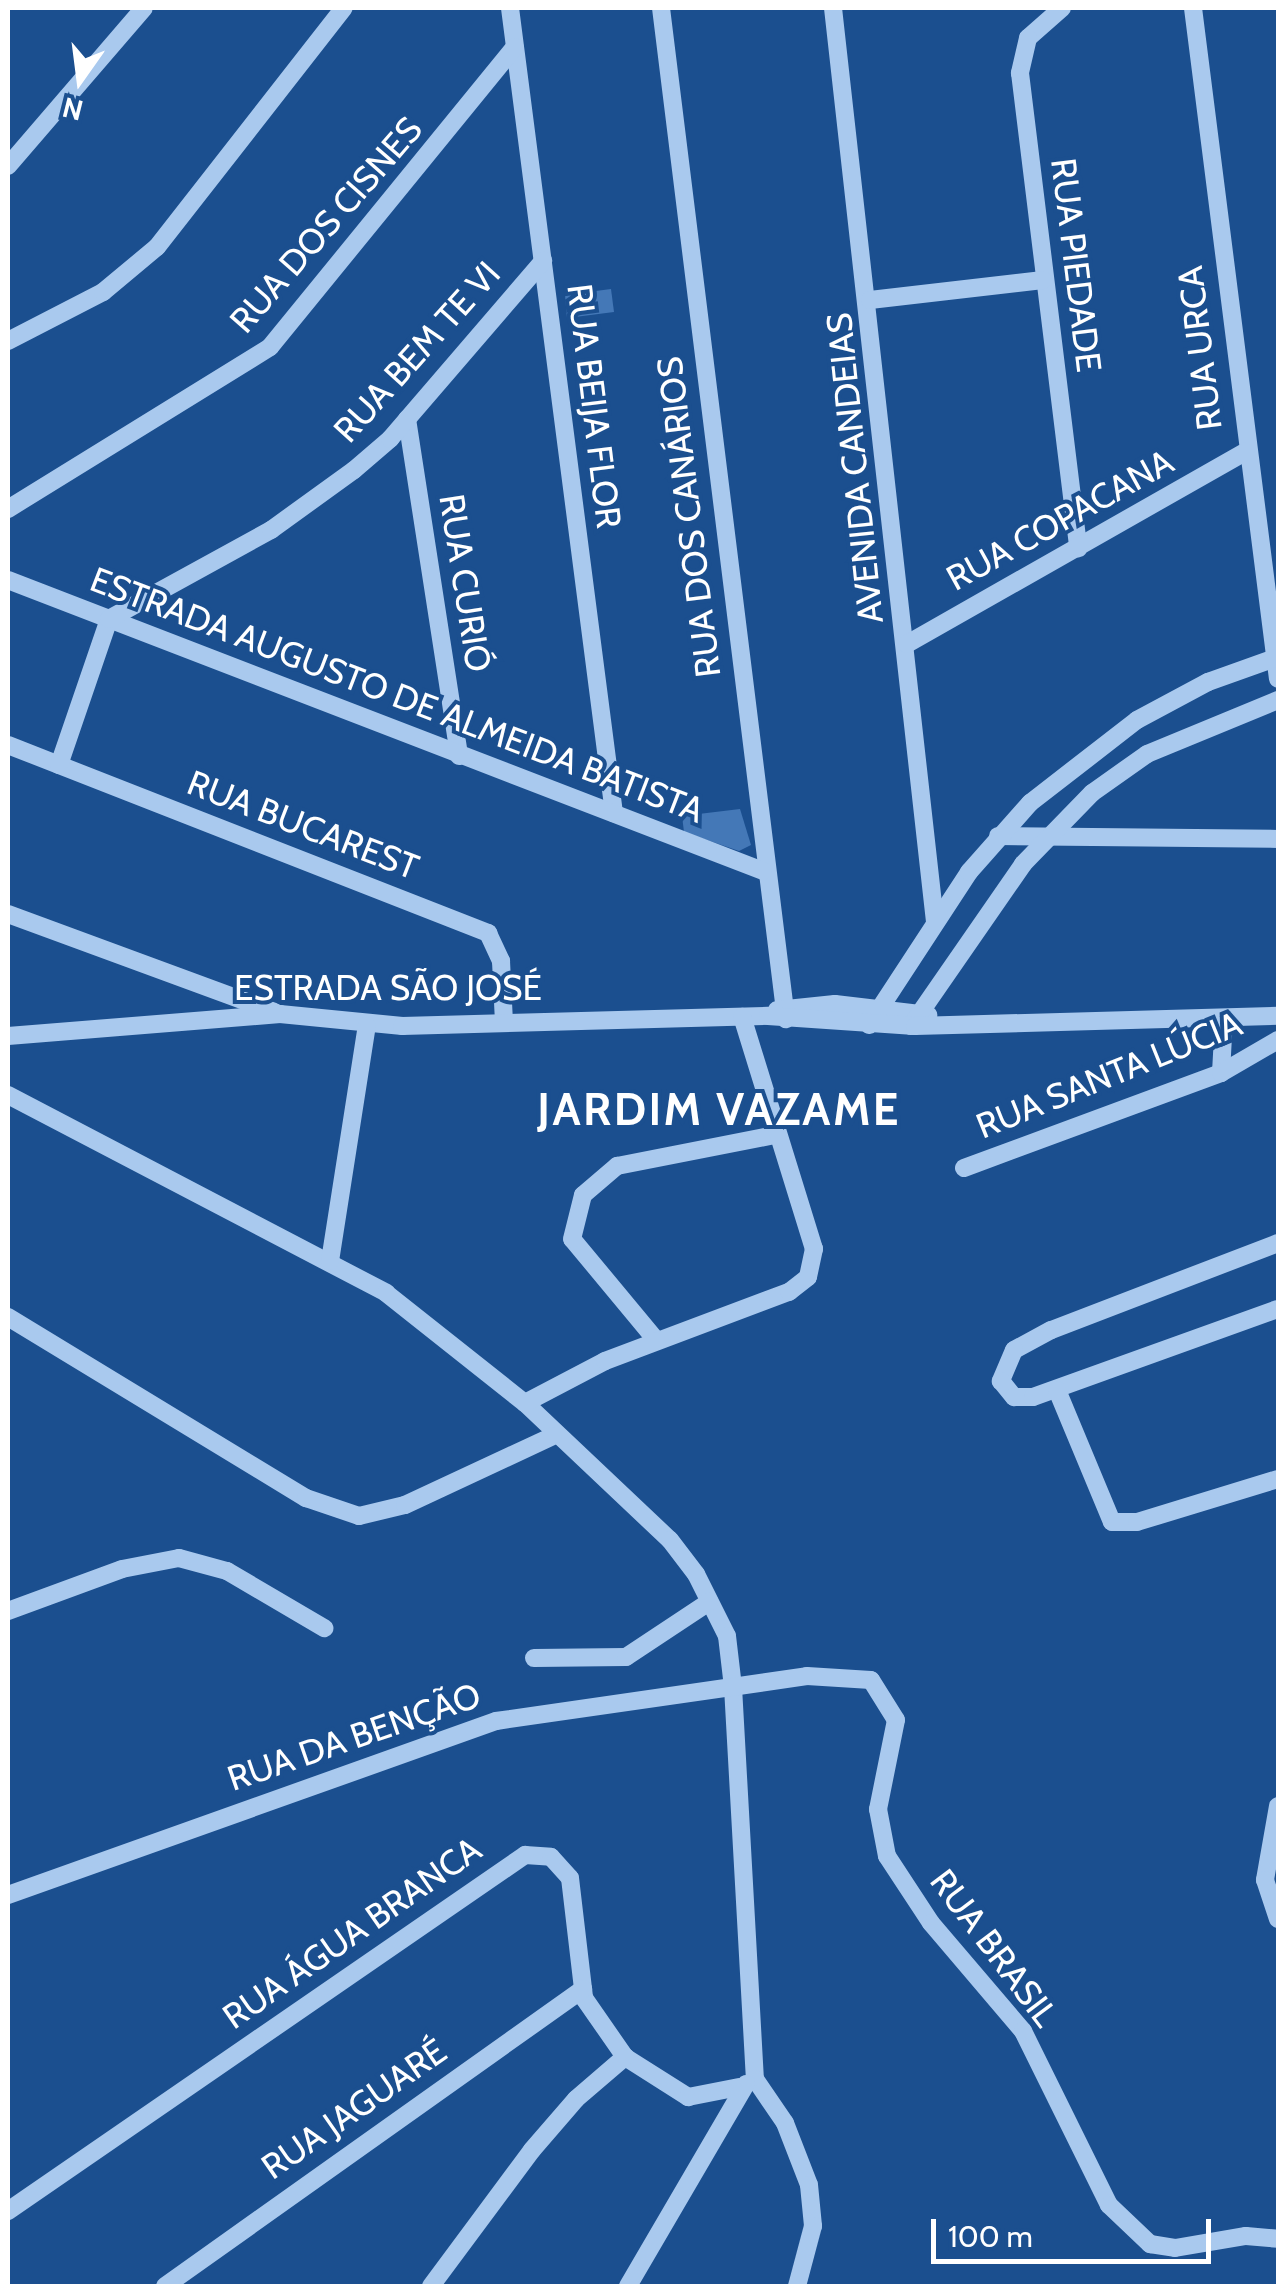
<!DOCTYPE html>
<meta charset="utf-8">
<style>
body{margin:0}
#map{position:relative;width:1286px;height:2294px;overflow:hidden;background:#1b4f8f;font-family:Cabin,sans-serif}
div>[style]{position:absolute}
.building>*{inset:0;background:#4478b7}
.minor>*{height:18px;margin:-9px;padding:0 9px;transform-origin:9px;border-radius:9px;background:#a9c9ee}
span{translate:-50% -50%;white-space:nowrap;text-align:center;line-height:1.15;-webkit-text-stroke:8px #1b4f8f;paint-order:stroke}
.street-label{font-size:35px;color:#fff}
.district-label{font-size:45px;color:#fff;font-weight:700;letter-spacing:2.5px}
.frame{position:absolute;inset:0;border:10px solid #fff;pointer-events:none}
.north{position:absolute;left:30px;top:30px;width:100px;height:100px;-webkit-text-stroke:8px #1b4f8f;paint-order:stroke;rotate:194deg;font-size:28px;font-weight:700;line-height:40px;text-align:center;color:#fff}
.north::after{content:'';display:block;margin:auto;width:35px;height:45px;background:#fff;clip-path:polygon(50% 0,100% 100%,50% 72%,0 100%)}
.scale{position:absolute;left:931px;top:2219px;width:280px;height:45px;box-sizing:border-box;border:5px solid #fff;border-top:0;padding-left:12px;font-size:30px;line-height:35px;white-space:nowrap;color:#fff;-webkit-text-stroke:8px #1b4f8f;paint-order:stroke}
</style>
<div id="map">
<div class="building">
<div style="clip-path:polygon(611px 289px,614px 312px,567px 318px,565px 295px)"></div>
<div style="clip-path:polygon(740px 809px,751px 845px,739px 851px,684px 832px,682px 816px)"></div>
</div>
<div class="minor">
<div style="left:510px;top:8px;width:812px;rotate:82.64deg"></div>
<div style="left:661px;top:8px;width:1019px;rotate:82.95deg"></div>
<div style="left:833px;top:8px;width:920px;rotate:83.63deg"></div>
<div style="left:1062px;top:8px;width:45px;rotate:138.6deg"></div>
<div style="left:1028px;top:38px;width:36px;rotate:103deg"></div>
<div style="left:1020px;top:73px;width:479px;rotate:83deg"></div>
<div style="left:1193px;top:8px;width:676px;rotate:82.78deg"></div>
<div style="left:8px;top:166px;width:208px;rotate:-49.3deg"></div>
<div style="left:870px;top:300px;width:174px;rotate:-6.6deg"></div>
<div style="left:8px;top:341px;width:107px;rotate:-27.3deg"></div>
<div style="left:103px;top:292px;width:70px;rotate:-39.8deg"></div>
<div style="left:157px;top:247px;width:303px;rotate:-52deg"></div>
<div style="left:407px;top:419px;width:341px;rotate:81.2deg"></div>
<div style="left:8px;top:509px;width:308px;rotate:-31.7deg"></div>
<div style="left:270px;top:347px;width:387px;rotate:-50.8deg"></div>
<div style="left:8px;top:580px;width:809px;rotate:21.08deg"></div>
<div style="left:907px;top:644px;width:389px;rotate:-29.6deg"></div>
<div style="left:8px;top:745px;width:516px;rotate:21.39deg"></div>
<div style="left:488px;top:933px;width:31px;rotate:65deg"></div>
<div style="left:501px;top:961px;width:61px;rotate:87.2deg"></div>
<div style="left:59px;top:765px;width:154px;rotate:-71.1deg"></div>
<div style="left:109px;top:619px;width:185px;rotate:-28.8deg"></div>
<div style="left:271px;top:530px;width:102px;rotate:-35.9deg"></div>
<div style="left:354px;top:470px;width:48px;rotate:-40.7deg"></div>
<div style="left:390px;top:439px;width:235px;rotate:-49.3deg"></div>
<div style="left:998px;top:836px;width:280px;rotate:0.6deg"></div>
<div style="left:8px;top:914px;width:284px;rotate:20.2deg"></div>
<div style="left:777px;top:1010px;width:58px;rotate:-5.9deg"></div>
<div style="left:835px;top:1004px;width:94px;rotate:6.7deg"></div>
<div style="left:869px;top:1025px;width:183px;rotate:-56.8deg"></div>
<div style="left:969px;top:872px;width:92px;rotate:-48.5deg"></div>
<div style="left:1030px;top:803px;width:135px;rotate:-37.8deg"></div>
<div style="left:1137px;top:720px;width:81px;rotate:-28.2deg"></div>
<div style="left:1208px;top:682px;width:74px;rotate:-19.7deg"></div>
<div style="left:911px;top:1026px;width:197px;rotate:-55.3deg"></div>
<div style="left:1023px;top:864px;width:99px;rotate:-45.8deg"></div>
<div style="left:1092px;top:793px;width:67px;rotate:-35.3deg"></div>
<div style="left:1147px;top:754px;width:142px;rotate:-22.4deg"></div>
<div style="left:8px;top:1036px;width:273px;rotate:-4.6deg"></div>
<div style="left:280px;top:1014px;width:123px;rotate:5.6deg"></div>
<div style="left:402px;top:1026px;width:366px;rotate:-1.6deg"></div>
<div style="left:768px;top:1016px;width:147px;rotate:3.9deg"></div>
<div style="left:915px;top:1026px;width:363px;rotate:-1.6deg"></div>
<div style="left:1221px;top:1073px;width:55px;rotate:-86.9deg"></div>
<div style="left:8px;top:1095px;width:427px;rotate:27.6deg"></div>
<div style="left:386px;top:1293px;width:177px;rotate:38.4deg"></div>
<div style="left:525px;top:1403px;width:199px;rotate:43.4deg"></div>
<div style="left:670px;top:1540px;width:43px;rotate:52.6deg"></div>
<div style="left:696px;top:1574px;width:69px;rotate:63.4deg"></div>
<div style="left:727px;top:1636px;width:51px;rotate:83.3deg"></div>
<div style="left:733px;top:1687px;width:393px;rotate:86.8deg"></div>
<div style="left:755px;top:2079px;width:53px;rotate:55.7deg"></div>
<div style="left:785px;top:2123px;width:66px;rotate:68.8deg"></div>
<div style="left:809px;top:2185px;width:41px;rotate:84.4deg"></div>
<div style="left:813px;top:2226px;width:62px;rotate:104.9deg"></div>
<div style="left:964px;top:1168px;width:274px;rotate:-20.3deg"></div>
<div style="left:1221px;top:1073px;width:66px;rotate:-30.1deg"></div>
<div style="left:1278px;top:1243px;width:243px;rotate:159deg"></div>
<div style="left:1051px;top:1330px;width:42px;rotate:151.6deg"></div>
<div style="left:1014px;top:1350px;width:34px;rotate:113deg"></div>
<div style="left:1001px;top:1381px;width:21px;rotate:51deg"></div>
<div style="left:1014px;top:1397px;width:19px"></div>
<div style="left:1033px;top:1397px;width:260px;rotate:-19.8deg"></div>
<div style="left:330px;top:1261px;width:238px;rotate:-81.1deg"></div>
<div style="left:8px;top:1317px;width:349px;rotate:31.3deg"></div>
<div style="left:306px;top:1498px;width:56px;rotate:18.8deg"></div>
<div style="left:359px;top:1516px;width:47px;rotate:-13.4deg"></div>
<div style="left:405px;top:1505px;width:163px;rotate:-25deg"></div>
<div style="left:656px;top:1340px;width:131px;rotate:-129.7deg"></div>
<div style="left:572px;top:1239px;width:45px;rotate:-76deg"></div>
<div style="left:583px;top:1195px;width:45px;rotate:-40.5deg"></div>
<div style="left:617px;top:1166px;width:161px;rotate:-11.1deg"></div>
<div style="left:1057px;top:1390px;width:143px;rotate:67.4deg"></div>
<div style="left:1112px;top:1522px;width:25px"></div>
<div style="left:1137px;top:1522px;width:147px;rotate:-17deg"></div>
<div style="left:525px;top:1403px;width:90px;rotate:-27.7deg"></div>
<div style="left:605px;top:1361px;width:197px;rotate:-20.6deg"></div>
<div style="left:789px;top:1292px;width:24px;rotate:-38deg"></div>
<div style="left:808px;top:1277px;width:29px;rotate:-78deg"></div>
<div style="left:814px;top:1249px;width:243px;rotate:-107.2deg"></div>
<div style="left:8px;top:1611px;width:121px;rotate:-20.2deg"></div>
<div style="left:122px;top:1569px;width:58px;rotate:-10.9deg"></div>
<div style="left:179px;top:1558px;width:50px;rotate:15.2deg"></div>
<div style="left:227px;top:1571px;width:113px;rotate:30.4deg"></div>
<div style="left:534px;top:1658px;width:92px;rotate:-0.6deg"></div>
<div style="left:626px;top:1657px;width:100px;rotate:-33.5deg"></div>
<div style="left:1278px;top:1806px;width:75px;rotate:100deg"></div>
<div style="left:1265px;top:1880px;width:41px;rotate:71.6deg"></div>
<div style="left:8px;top:1895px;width:518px;rotate:-19.62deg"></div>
<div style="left:496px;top:1721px;width:314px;rotate:-8.2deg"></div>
<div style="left:807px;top:1676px;width:64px;rotate:3.6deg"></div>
<div style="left:871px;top:1680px;width:47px;rotate:58deg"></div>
<div style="left:896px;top:1720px;width:91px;rotate:101.4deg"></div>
<div style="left:878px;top:1809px;width:48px;rotate:79.2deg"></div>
<div style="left:887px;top:1856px;width:80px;rotate:56.7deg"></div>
<div style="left:931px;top:1923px;width:142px;rotate:49.6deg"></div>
<div style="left:1023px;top:2031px;width:194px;rotate:63.7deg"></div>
<div style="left:1109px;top:2205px;width:57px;rotate:43.6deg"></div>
<div style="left:1150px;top:2244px;width:25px;rotate:9deg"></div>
<div style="left:1175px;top:2248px;width:72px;rotate:-9.6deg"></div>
<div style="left:1246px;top:2236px;width:32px;rotate:5deg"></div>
<div style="left:8px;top:2211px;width:628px;rotate:-34.55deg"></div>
<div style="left:525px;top:1855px;width:26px;rotate:4deg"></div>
<div style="left:551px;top:1857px;width:28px;rotate:48deg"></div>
<div style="left:570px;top:1878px;width:121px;rotate:83.3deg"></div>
<div style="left:584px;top:1998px;width:72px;rotate:55.2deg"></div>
<div style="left:625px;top:2057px;width:75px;rotate:32.4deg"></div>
<div style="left:688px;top:2097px;width:52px;rotate:-11.1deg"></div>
<div style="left:165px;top:2286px;width:513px;rotate:-35.39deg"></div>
<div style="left:431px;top:2286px;width:169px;rotate:-53.4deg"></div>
<div style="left:532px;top:2150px;width:67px;rotate:-49.2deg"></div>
<div style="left:576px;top:2099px;width:65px;rotate:-40.6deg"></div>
<div style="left:628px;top:2286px;width:234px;rotate:-59.7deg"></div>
</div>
<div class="street-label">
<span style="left:326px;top:225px;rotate:-49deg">RUA DOS CISNES</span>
<span style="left:1076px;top:265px;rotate:83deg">RUA PIEDADE</span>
<span style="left:1200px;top:348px;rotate:-97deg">RUA URCA</span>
<span style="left:417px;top:352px;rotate:-48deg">RUA BEM TE VI</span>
<span style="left:594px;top:406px;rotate:83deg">RUA BEIJA FLOR</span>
<span style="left:855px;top:468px;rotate:-96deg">AVENIDA CANDEIAS</span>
<span style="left:689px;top:517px;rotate:-97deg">RUA DOS CANÁRIOS</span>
<span style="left:1060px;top:520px;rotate:-29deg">RUA COPACANA</span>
<span style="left:465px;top:583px;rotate:81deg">RUA CURIÓ</span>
<span style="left:397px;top:695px;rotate:21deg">ESTRADA AUGUSTO DE ALMEIDA BATISTA</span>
<span style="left:303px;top:825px;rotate:21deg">RUA BUCAREST</span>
<span style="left:388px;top:988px">ESTRADA SÃO JOSÉ</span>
<span style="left:1109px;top:1075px;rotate:-22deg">RUA SANTA LÚCIA</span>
<span style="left:354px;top:1737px;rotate:-19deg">RUA DA BENÇÃO</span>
<span style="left:352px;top:1933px;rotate:-35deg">RUA ÁGUA BRANCA</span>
<span style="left:994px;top:1948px;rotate:53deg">RUA BRASIL</span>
<span style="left:354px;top:2109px;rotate:-35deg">RUA JAGUARÉ</span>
</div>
<div class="district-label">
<span style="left:719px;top:1110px">JARDIM VAZAME</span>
</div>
<div class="frame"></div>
<div class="north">N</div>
<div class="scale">100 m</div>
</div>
